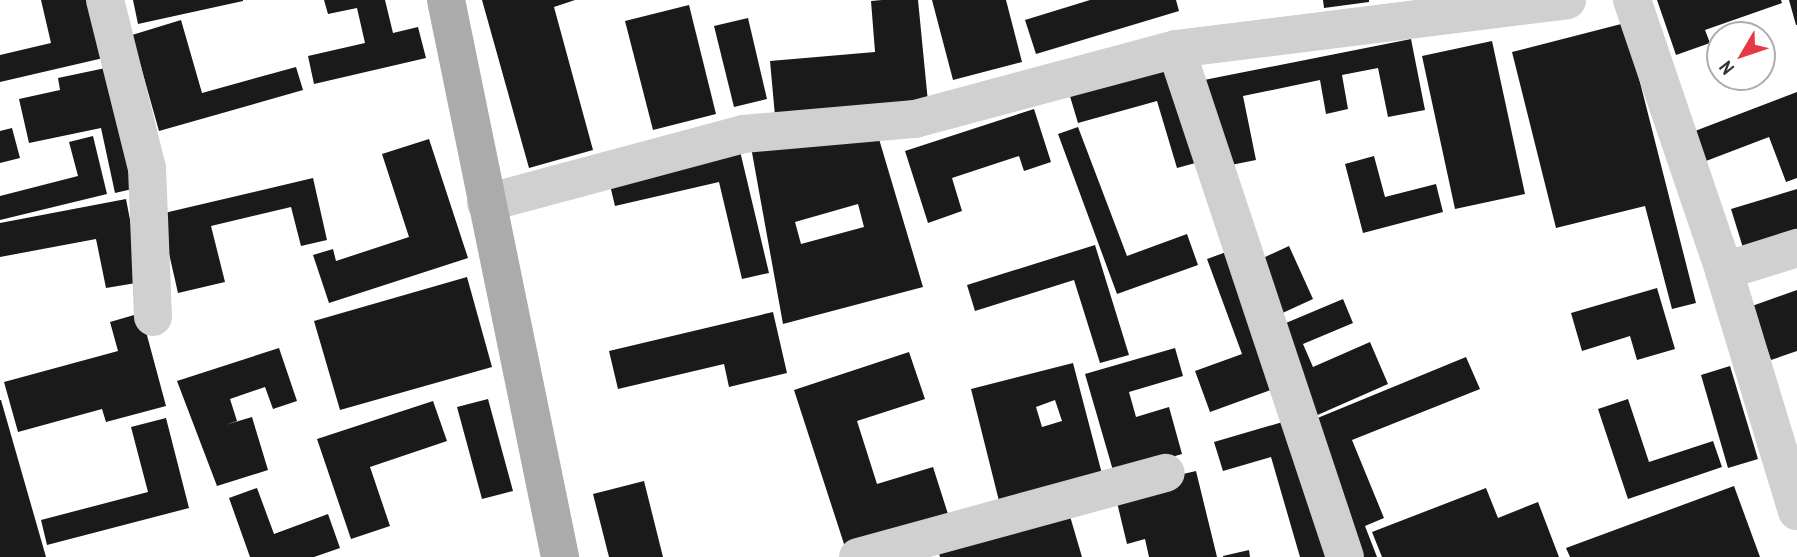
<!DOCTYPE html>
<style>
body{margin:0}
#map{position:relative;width:1797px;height:557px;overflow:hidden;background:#fff;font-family:"Archivo Narrow",sans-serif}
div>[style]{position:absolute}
.building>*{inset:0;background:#1a1a1a}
.minor>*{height:38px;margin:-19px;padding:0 19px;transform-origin:19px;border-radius:19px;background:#d0d0d0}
.major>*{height:38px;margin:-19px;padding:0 19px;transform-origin:19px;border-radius:19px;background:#ababab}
span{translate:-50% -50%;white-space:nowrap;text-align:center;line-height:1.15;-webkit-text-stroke:7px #fff;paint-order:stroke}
.north{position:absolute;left:1706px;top:21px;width:70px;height:70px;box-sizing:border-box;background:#fff;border:2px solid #adadad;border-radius:50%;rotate:231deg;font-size:19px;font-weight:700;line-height:28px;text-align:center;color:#333}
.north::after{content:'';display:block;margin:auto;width:24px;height:32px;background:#e63946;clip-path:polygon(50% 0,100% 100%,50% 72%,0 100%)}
</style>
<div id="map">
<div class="building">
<div style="clip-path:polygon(41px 0,99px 0,112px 56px,0 82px,0 55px,51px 43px)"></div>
<div style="clip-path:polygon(133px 0,243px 0,243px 1px,138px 24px)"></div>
<div style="clip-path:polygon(324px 0,385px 0,393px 33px,418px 27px,426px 58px,314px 84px,308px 56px,365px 43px,357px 8px,328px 14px)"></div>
<div style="clip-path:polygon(482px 0,575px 0,554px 7px,593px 150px,529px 168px)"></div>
<div style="clip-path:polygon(882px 0,918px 0,928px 102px,775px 116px,770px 61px,875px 52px,871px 1px)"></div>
<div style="clip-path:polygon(932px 0,1006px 0,1022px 62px,953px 80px)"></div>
<div style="clip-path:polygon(1090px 0,1176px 0,1179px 11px,1036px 54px,1025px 20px)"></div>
<div style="clip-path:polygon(1323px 0,1369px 0,1369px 2px,1324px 8px)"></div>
<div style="clip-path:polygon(1657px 0,1781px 0,1782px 3px,1705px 30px,1710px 43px,1676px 55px)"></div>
<div style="clip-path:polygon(1789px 0,1797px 0,1797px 25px,1796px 25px)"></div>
<div style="clip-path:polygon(689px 5px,716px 114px,653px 130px,625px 21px)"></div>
<div style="clip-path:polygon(748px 18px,767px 99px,734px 107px,714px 26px)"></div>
<div style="clip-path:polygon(181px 20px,202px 93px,296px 67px,303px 90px,159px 131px,132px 35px)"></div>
<div style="clip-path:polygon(1625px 23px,1696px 303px,1672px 309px,1645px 206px,1556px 228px,1512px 52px)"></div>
<div style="clip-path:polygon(1411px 39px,1425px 110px,1388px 117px,1378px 68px,1342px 75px,1348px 109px,1326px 114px,1320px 80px,1243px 96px,1256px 160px,1221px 167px,1204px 80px)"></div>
<div style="clip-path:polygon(1492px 41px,1525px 194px,1455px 209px,1422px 56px)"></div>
<div style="clip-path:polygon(1171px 65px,1199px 162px,1177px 168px,1157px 101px,1078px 123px,1069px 93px)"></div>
<div style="clip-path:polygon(115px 66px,141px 187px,115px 193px,101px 128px,29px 143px,19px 99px,60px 90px,58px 78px)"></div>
<div style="clip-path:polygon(1797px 92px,1797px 178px,1786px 182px,1769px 137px,1706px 161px,1695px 131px)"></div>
<div style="clip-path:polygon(1034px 109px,1051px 162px,1024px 171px,1019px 156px,952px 178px,962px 211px,928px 223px,905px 151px)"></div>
<div style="clip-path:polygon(1078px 127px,1127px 256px,1187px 234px,1198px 265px,1117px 294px,1058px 134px)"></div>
<div style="clip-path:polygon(12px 128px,20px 158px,0 163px,0 131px)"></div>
<div style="clip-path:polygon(93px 136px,107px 194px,0 220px,0 196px,78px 176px,69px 142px)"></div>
<div style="clip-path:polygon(429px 139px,468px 258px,329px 303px,313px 255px,333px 249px,336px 261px,409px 237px,382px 154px)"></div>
<div style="clip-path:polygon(evenodd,879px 139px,923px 287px,783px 324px,751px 147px,879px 139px,858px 204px,864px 227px,801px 244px,795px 222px,858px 204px)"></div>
<div style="clip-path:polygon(740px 151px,769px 273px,742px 279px,719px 182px,615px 206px,609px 181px)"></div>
<div style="clip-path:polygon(1374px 156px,1385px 197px,1436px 184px,1443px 212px,1363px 233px,1345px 164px)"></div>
<div style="clip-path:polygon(313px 178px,327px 240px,301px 246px,291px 207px,211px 226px,225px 282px,178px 293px,160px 214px)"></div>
<div style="clip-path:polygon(1797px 189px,1797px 234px,1744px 251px,1731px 209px)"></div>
<div style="clip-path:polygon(126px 199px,142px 282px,106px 288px,96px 239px,0 257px,0 223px)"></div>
<div style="clip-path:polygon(1095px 245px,1129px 355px,1100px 363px,1074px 280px,975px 311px,967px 285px)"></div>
<div style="clip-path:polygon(1289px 246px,1313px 299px,1276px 316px,1252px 263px)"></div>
<div style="clip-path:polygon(1229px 251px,1279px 387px,1210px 412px,1195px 371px,1242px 354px,1207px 259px)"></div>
<div style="clip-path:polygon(467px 277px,492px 367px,340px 410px,314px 321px)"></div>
<div style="clip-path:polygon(1657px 288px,1675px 349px,1637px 360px,1630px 336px,1582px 351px,1571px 313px)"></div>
<div style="clip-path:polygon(1797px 290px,1797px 351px,1771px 360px,1752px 306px)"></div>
<div style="clip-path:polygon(1343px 299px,1353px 323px,1303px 344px,1313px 367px,1370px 342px,1388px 384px,1313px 417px,1274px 328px)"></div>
<div style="clip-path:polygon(773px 312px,787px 373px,729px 387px,724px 364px,618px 389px,609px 351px)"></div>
<div style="clip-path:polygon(141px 313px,166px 406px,106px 422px,102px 409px,18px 432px,4px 382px,118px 351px,110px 322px)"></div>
<div style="clip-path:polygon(279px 348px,297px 401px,273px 409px,265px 387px,230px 399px,237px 421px,225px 425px,252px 417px,268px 470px,217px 486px,177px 381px)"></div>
<div style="clip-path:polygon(1175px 348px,1183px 376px,1129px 392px,1136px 417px,1169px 407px,1182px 454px,1114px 474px,1085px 374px)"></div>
<div style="clip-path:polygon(909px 352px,925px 399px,857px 421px,877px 484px,933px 467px,948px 514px,845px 547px,794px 390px)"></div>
<div style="clip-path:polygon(1466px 357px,1480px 389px,1352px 440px,1384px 518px,1365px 526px,1377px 557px,1355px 557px,1303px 424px)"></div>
<div style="clip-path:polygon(evenodd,1073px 363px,1102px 474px,999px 501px,971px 389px,1073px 363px,1055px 400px,1062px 421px,1042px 427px,1036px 407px,1055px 400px)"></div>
<div style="clip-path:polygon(1730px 366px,1758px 459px,1728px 468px,1701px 375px)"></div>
<div style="clip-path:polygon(488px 399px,513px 491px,482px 499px,457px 407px)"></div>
<div style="clip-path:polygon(1628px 399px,1649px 462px,1713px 441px,1722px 467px,1628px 499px,1598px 409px)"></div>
<div style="clip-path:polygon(0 400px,1px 400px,46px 557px,0 557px)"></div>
<div style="clip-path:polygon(433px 401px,447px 441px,370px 467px,390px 526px,351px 539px,317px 439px)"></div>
<div style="clip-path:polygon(166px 418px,189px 508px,47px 545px,41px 520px,148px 492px,131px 427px)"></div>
<div style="clip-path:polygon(1293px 419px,1334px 557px,1300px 557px,1271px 457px,1223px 471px,1214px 442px)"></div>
<div style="clip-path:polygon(1196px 471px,1217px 557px,1149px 557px,1145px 539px,1127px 544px,1114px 490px)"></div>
<div style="clip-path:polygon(644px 481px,663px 557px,609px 557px,593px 494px)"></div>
<div style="clip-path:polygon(1734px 486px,1760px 557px,1570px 557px,1566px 548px)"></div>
<div style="clip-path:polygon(257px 488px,274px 534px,328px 514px,340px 548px,314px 557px,250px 557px,229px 498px)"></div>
<div style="clip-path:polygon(1486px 488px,1498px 518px,1538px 502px,1559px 557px,1382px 557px,1372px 532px)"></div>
<div style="clip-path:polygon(1067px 506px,1082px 557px,940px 557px,935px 540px)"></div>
<div style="clip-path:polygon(1249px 550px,1250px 557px,1223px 557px,1223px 556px)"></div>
</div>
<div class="minor">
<div style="left:105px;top:0;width:173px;rotate:76deg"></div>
<div style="left:147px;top:168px;width:149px;rotate:87.7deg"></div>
<div style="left:1632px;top:0;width:286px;rotate:71.2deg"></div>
<div style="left:1724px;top:271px;width:251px;rotate:73.1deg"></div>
<div style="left:1176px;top:49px;width:535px;rotate:71.6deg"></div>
<div style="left:486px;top:203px;width:266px;rotate:-15deg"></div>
<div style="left:743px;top:134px;width:173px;rotate:-5deg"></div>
<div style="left:915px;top:119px;width:270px;rotate:-15deg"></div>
<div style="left:1176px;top:49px;width:394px;rotate:-7.1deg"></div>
<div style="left:1724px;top:271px;width:77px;rotate:-17.5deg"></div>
<div style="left:858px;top:557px;width:319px;rotate:-15.3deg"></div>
</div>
<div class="major">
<div style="left:446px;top:0;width:569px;rotate:78.43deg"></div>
</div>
<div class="north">N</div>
</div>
